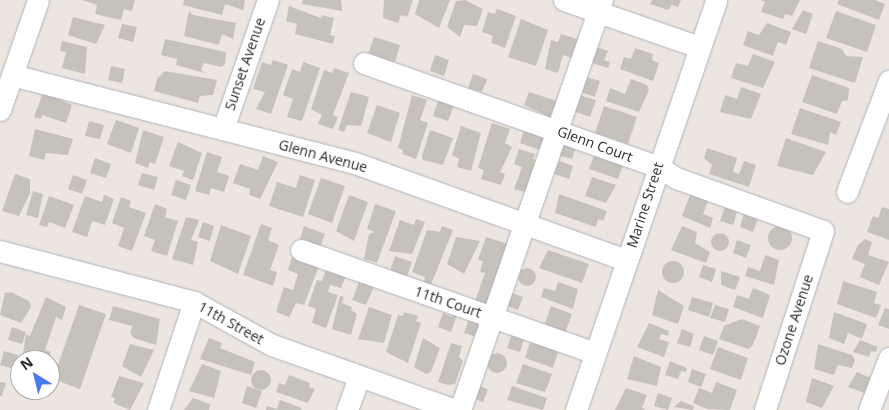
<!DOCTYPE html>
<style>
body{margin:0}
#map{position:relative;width:889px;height:410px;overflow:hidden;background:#ede6e0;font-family:"Open Sans",sans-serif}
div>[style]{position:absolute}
.building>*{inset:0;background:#c6c1bb}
.round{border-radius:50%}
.roads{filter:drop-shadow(0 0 1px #b0b3bc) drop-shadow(0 0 1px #b0b3bc)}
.minor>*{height:21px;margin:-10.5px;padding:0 10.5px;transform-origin:10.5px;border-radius:10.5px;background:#fff}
span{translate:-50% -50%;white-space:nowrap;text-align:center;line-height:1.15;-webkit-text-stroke:4.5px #fff;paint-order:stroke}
.street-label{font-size:14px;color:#2c2c2c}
.north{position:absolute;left:10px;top:350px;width:50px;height:50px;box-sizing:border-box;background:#fff;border:1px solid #ababab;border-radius:50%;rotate:324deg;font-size:14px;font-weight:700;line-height:20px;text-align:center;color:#2c2c2c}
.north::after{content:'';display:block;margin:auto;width:18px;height:22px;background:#4978f0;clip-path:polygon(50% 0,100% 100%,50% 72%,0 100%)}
</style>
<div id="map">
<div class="building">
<div style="clip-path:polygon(82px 0,135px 0,132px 11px,124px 9px,121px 20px,95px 14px,97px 5px)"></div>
<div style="clip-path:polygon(184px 0,245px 0,243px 10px,225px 4px,222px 15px,183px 5px)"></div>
<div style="clip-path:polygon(303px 0,341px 0,342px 11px,302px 4px)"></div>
<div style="clip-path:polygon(384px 0,413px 0,407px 17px,401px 15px,398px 23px,383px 18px)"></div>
<div style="clip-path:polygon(419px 0,450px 0,439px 28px,415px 14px)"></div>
<div style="clip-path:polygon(465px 0,483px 9px,477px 26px,464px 25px,460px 37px,447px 27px,456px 1px)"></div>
<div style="clip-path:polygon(652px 0,681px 0,678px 7px,672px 5px,668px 10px,650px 4px)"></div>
<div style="clip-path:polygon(761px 0,800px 0,792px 16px,785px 14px,783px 19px,761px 12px,765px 2px)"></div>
<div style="clip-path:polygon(839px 0,875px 0,885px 4px,879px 20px,837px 4px)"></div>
<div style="clip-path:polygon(289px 6px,321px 18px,322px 15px,334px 18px,330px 35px,335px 36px,333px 44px,295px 34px,297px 24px,286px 21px)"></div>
<div style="clip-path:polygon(497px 9px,516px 16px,505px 48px,491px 43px,493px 36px,482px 32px,488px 12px,495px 14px)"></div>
<div style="clip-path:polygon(803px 10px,813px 14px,806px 34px,792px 29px)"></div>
<div style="clip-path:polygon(189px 11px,193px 15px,236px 23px,233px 39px,222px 34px,219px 45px,184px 36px)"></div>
<div style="clip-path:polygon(836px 11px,876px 25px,867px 52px,826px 38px)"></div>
<div style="clip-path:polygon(73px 17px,105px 25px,96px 44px,68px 35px)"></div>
<div style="clip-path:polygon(521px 19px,548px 30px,536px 66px,508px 57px)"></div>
<div style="clip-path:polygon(767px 23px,791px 32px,786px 45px,778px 42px,773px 56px,743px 45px,748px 31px,759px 35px)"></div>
<div style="clip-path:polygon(122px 24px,137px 27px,133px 42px,118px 38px)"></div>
<div style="clip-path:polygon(561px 34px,580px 40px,574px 59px,563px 55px,558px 73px,545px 69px,551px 40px,558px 42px)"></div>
<div style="clip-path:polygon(374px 37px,400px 45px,395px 62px,368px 54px)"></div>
<div style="clip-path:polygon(165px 39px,226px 52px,225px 64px,222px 67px,204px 63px,201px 70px,205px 73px,176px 65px,177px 59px,161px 55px)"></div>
<div style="clip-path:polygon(62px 41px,87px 47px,85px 74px,62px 68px,66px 52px,60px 51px)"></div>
<div style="clip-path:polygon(818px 41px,842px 49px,846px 56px,863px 57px,855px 83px,809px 68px)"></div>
<div style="clip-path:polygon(594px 46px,608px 51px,604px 60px,610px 62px,608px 68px,589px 62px)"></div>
<div style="clip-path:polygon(635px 48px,653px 54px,652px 60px,659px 63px,653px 81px,620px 69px,624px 57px,631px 59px)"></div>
<div style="clip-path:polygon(753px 54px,775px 62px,763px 88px,731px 78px,736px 63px,748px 66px)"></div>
<div style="clip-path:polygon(435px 55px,449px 60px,444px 76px,430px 71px)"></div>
<div style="clip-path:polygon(273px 60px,288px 65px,271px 114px,256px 109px,265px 92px,253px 89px,262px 62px,271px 65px)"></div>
<div style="clip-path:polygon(303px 62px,320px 68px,302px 121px,287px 117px,293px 99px,283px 95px,292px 69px,300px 72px)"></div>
<div style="clip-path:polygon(111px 66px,125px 69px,122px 83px,108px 80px)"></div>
<div style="clip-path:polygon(334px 68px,349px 73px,333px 115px,338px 117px,333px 129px,318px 124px,322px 115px,311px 109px,324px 70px,332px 73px)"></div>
<div style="clip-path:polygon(165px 71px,217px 80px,213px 95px,200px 96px,198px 103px,154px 91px,157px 79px)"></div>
<div style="clip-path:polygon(473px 74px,487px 79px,482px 92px,468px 88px)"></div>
<div style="clip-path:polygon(812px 75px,849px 88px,848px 100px,842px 101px,837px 114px,802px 102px)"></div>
<div style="clip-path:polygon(586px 77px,600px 81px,595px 97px,581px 92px)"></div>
<div style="clip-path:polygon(631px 79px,647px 85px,649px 90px,639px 112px,606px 101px,610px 88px,625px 94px)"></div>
<div style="clip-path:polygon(741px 87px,761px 94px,751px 119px,720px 112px,725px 95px,737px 99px)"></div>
<div style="clip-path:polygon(43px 92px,72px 105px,66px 123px,42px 115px,41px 119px,34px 117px)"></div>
<div style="clip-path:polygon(351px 92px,369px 97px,361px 126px,347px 125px,344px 132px,338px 130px)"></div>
<div style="clip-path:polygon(529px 92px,557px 101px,550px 117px,524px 105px)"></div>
<div style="clip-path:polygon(412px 95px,427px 100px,420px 120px,428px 123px,416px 159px,402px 154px,403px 150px,398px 148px)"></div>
<div style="clip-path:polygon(579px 95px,596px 100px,590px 117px,573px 111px)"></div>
<div style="clip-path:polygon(438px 100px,454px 105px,448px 121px,433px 116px)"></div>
<div style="clip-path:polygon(377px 105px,400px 113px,391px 142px,367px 133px)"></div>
<div style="clip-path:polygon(604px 106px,637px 117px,628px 144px,595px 133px)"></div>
<div style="clip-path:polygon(800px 108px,841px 122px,836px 135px,830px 132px,828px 145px,791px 134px)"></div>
<div style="clip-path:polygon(116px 120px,139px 128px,131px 153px,107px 144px)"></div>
<div style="clip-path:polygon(89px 121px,104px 125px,100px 139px,85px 136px)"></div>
<div style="clip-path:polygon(492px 123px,510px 129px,505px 143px,512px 147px,500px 172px,505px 174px,501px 185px,481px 179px,484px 170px,478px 168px)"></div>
<div style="clip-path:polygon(461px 126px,481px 133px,471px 171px,457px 167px,459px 159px,452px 155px)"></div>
<div style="clip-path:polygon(525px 127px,548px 135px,540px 150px,520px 143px)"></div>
<div style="clip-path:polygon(35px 129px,73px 139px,68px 155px,46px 153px,44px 160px,29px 156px)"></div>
<div style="clip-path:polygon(143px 130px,164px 137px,155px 164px,150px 162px,148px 168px,135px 163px)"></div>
<div style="clip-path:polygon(430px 130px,453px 138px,443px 165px,423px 160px,422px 156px)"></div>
<div style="clip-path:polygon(786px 138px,826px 152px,813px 175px,777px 166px)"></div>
<div style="clip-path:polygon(562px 140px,577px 144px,572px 159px,557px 155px)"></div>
<div style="clip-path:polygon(178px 142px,202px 153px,193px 180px,182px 176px,184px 171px,169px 166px)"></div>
<div style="clip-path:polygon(707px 148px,737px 158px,733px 172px,739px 174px,744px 161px,756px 165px,749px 187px,709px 174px,712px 165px,704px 158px)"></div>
<div style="clip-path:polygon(519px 149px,535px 154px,533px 159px,539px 161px,528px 193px,514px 189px,522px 167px,514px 164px)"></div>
<div style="clip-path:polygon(596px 150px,625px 160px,618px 179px,589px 169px)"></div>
<div style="clip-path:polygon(207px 152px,222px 157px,217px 172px,229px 176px,224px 192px,211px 188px,209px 195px,195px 191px)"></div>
<div style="clip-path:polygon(263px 156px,278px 162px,260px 199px,249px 195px,250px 189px,233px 183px,240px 164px,258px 170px)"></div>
<div style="clip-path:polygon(95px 158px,111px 164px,106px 178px,90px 173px)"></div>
<div style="clip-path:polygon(559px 161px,573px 166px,569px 179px,554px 174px)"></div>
<div style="clip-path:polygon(142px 173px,158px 177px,154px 190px,138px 185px)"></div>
<div style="clip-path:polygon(15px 174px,30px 179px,30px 193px,19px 216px,2px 211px)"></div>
<div style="clip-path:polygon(73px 175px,87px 180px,82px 194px,68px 189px)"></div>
<div style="clip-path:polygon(300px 175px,315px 180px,303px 217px,269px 206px,277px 182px,296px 188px)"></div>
<div style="clip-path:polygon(592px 177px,616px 185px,606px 203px,585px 196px)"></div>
<div style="clip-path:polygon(321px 178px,345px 186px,332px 223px,308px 214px)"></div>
<div style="clip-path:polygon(176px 180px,191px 185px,186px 200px,171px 195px)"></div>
<div style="clip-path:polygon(33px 191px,43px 194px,38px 218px,26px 215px)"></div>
<div style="clip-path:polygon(559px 194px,607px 211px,603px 221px,598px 219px,596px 227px,555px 213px)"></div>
<div style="clip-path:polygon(104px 195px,114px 199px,105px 225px,92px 221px,87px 237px,72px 232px,85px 196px,102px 202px)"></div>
<div style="clip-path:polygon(349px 195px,368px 202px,354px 241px,336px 231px)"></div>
<div style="clip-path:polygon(690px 195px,708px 201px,703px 214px,713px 218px,710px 228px,682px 216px)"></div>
<div style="clip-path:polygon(49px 196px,74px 205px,65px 228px,49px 222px,47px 227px,39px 225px)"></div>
<div style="clip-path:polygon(121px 197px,131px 201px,129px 207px,146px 213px,132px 251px,118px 246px,124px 228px,112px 223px)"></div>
<div style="clip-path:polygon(155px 204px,167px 209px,165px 217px,178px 221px,167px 256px,151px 251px,155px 240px,144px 236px)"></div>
<div style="clip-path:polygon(375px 204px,396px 211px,377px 263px,364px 259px,369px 234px,375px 232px,367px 229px)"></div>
<div style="clip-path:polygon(725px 207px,737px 212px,733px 225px,720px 221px)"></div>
<div style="clip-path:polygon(882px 207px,889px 209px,889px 240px,867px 232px,873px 216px,878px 218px)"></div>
<div style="clip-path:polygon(744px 214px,758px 219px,753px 232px,740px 227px)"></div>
<div style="clip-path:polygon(186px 217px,199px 220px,191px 240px,198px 242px,193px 265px,172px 259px)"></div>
<div style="clip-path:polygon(416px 219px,425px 222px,412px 254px,389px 251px,400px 220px,414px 225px)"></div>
<div style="clip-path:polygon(203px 222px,214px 226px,210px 241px,198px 237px)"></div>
<div style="clip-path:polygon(261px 224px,272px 228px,268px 240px,279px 245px,270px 270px,277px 272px,273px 286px,243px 275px)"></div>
<div style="clip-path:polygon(221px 225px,251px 236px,238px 274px,210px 261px)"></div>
<div style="clip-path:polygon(304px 226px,325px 234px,319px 250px,300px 239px)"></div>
<div style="clip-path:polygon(442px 226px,453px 230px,430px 287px,423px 285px,425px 277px,412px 272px,427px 230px,440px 232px)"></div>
<div style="clip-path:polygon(682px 226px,697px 232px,695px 243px,710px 252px,706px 263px,671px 250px)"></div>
<div class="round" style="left:768px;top:226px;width:24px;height:24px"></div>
<div class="round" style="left:711px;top:233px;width:18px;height:18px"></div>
<div style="clip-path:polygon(456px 237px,480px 241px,464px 274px,447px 264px)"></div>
<div style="clip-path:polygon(486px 237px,508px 244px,487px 308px,474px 304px,485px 273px,480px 272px,483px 261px,478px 260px)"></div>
<div style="clip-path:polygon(865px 239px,872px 242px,868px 255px,889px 262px,879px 285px,860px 277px,865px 264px,852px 259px,858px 245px)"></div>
<div style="clip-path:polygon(737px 240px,751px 245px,746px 258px,733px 253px)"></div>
<div style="clip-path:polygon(548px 250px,589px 264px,582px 283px,539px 268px)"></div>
<div style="clip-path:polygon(293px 254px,320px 263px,304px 305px,296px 303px,289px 317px,276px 312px,284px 287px,293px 290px,298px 274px,288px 270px)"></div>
<div style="clip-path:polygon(765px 255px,779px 260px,774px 285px,745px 276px,748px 267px,760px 271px)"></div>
<div style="clip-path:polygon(395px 256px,412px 262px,407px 277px,390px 271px)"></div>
<div class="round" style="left:662px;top:261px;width:22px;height:22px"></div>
<div style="clip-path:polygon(703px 265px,716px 269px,712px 282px,699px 277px)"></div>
<div style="clip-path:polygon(327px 266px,347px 273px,341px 288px,330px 285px,328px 292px,338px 295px,326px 328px,312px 323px,316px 309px,308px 306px,317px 280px,322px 281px)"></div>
<div class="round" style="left:518px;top:268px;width:18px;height:18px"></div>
<div style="clip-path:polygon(721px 271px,740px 277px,735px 290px,721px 285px)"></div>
<div style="clip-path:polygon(361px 277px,376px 282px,366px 305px,352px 300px)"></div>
<div style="clip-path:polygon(843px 281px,877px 292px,874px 303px,881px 305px,876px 318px,837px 304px)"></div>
<div style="clip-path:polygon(558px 282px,578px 289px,573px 309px,541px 297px,544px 288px,555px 291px)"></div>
<div style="clip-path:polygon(753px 288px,770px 295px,763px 318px,733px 307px,737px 295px,749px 299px)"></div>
<div style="clip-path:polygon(658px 290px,684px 306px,678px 324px,652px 315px)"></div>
<div style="clip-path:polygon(11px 292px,29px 301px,31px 307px,21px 323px,0 315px,5px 293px)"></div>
<div style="clip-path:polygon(509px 292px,523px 297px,518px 310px,505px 305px)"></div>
<div style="clip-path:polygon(340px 296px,344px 297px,342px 303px,352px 307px,351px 310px,357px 314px,351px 335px,332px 329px)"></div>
<div style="clip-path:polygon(46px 297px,66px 307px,62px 320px,56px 317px,45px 350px,51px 352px,48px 360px,22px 360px,26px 334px,30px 336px)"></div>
<div style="clip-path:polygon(692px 297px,713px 303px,709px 317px,688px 310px)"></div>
<div style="clip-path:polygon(79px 305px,106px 314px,80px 389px,53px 379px)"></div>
<div style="clip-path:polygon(715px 305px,729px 309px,725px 322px,710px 318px)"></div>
<div style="clip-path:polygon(113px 306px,160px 319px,156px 345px,134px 338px,130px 333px,133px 326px,109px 320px)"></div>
<div style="clip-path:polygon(551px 306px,572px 314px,565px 333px,543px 329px)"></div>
<div style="clip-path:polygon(369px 307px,392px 315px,384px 343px,358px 339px)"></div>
<div style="clip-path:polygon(885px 308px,889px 309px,889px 329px,878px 325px)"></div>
<div style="clip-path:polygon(454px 311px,458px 312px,451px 332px,438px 327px,443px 313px,452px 317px)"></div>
<div style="clip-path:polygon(404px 312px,418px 316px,416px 321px,421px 323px,408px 363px,386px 352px,398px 315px,403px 316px)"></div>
<div style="clip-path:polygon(834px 312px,867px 324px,862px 339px,848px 333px,844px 344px,829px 338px)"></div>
<div style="clip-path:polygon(469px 319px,481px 323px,476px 337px,464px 333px)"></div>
<div style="clip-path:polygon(742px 319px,760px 326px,753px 345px,748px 349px,719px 339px,724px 326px)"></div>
<div style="clip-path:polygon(649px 323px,669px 331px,668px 336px,661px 334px,659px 339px,669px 342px,664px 357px,637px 347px)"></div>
<div style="clip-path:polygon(12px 327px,26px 332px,22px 344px,8px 340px)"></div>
<div style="clip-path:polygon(682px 329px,694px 334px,690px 347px,677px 343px)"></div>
<div style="clip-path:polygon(512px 334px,524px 339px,520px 352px,507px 348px)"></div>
<div style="clip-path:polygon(704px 336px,718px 341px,713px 355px,699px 350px)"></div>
<div style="clip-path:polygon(209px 338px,222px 343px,220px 348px,255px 362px,251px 375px,200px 359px)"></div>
<div style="clip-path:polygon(423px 338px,440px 348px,431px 372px,426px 374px,414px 367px)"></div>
<div style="clip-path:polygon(531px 339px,559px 349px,553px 368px,525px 358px)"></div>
<div style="clip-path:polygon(860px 340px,878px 347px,876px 352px,871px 351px,869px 357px,853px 352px)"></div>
<div style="clip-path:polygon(451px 343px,462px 346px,459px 357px,463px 361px,455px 384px,448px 385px,438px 382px)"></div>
<div style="clip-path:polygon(130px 344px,154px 350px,141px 377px,122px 366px)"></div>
<div style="clip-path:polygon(818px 344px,852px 355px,855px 360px,852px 368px,838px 365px,834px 375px,814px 369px)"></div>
<div style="clip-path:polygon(718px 347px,748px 358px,741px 380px,710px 369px)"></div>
<div style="clip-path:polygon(4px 351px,18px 355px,14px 369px,0 365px)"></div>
<div class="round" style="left:487px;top:353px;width:20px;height:20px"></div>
<div style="clip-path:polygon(634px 356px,661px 367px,657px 386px,627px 379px)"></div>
<div style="clip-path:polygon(670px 361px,687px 368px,686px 372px,681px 371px,678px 379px,665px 375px)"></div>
<div style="clip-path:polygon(202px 364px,221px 371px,214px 398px,189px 391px)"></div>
<div style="clip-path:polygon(523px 364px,552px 374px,545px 392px,516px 383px)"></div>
<div style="clip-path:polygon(15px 367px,20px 368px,20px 380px,12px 378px)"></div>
<div style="clip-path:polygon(692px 369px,706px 374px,701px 387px,688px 382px)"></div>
<div class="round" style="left:251px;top:370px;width:20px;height:20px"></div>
<div style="clip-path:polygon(857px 372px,873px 379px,867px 394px,848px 387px)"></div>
<div style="clip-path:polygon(289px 375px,310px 383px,309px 387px,315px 389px,308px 403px,276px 392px,279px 383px,285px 385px)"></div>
<div style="clip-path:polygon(119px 376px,144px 383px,130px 410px,113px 403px,115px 398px,111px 397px)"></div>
<div style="clip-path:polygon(812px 378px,834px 386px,822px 408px,806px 402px)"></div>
<div style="clip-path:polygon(0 382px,6px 383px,2px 396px,0 396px)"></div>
<div style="clip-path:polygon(716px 382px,737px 390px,730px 410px,707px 409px,693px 403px,699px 388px,712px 393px)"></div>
<div style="clip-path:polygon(476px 385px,488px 389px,483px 402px,472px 398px)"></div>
<div style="clip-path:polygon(247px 386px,262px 391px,256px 408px,242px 403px)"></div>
<div style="clip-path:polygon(512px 386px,547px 398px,543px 410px,507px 400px)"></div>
<div style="clip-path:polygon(626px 388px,647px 395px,642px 408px,646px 410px,615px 410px)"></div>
<div style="clip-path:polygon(658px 393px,672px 398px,668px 410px,654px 406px)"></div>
<div style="clip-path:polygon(193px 398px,210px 404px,209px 410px,184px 410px)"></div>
<div style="clip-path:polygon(280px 400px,302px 408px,301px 410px,266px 410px,267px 406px,277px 409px)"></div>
<div style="clip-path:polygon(681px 401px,694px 406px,693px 410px,674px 407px)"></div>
</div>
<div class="roads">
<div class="minor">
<div style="left:564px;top:0;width:143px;rotate:19.2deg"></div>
<div style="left:364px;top:63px;width:311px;rotate:19.4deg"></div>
<div style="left:657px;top:166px;width:22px;rotate:32deg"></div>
<div style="left:676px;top:178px;width:156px;rotate:19.8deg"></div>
<div style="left:823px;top:231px;width:188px;rotate:108deg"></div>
<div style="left:12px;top:75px;width:354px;rotate:14.4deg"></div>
<div style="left:355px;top:163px;width:288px;rotate:19.7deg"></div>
<div style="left:0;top:110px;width:116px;rotate:-70.9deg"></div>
<div style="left:223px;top:129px;width:137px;rotate:-70.8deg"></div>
<div style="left:847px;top:192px;width:119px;rotate:-69.3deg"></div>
<div style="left:301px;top:250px;width:312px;rotate:19.3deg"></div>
<div style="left:0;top:251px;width:201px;rotate:14.7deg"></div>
<div style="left:194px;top:302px;width:89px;rotate:28.9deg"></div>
<div style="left:272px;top:345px;width:195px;rotate:19.5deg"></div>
<div style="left:158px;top:410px;width:114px;rotate:-71.6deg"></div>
<div style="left:347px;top:410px;width:35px;rotate:-70deg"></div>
<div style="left:460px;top:410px;width:434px;rotate:-70.9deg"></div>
<div style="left:576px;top:410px;width:433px;rotate:-71.1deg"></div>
<div style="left:869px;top:410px;width:56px;rotate:-69deg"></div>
</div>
</div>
<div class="street-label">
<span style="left:245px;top:64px;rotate:-71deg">Sunset Avenue</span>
<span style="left:595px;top:144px;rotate:20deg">Glenn Court</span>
<span style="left:323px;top:156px;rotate:15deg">Glenn Avenue</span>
<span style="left:645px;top:205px;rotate:-72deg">Marine Street</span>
<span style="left:448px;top:302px;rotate:19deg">11th Court</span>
<span style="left:794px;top:320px;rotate:-72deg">Ozone Avenue</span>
<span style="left:231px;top:323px;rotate:29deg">11th Street</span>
</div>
<div class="north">N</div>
</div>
